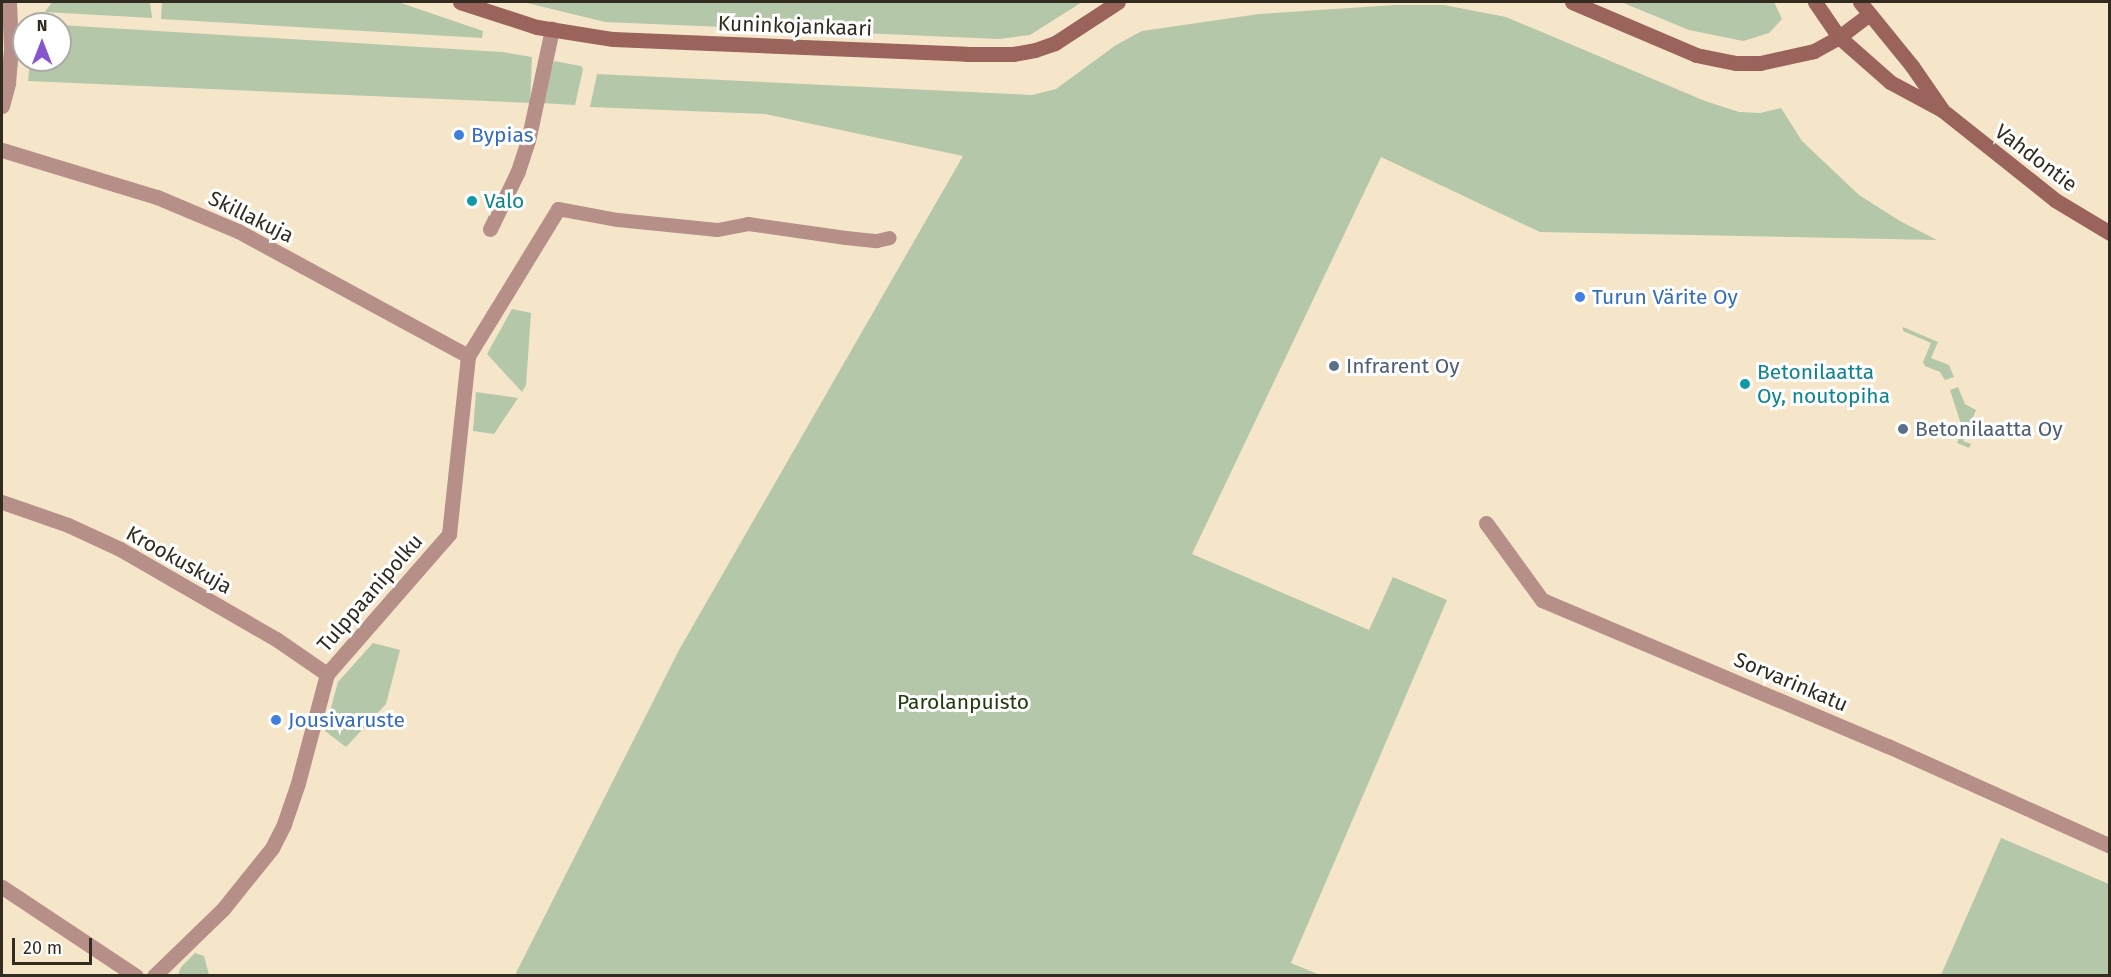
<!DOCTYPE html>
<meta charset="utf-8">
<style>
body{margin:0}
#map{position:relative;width:2111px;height:977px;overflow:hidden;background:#f6e6c9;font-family:"Fira Sans",sans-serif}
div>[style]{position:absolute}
.green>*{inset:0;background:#b4c7a9}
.lane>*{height:14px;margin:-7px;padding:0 7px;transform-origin:7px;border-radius:7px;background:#b68f89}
.street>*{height:15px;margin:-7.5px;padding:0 7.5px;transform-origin:7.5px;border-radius:7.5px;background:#b68f89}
.secondary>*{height:15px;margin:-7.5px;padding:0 7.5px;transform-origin:7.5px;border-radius:7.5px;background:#9a635c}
.dots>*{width:16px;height:16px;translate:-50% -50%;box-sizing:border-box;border:3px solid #fff;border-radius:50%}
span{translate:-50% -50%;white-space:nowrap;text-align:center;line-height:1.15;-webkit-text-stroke:6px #fff;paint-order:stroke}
.street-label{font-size:21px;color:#312b20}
.shop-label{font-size:21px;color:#366cbe}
.left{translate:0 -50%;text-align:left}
.culture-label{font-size:21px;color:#0d838f}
.service-label{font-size:21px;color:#4e5e75}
.park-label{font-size:21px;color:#223b0d}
.frame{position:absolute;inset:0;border:3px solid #312b20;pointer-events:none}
.north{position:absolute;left:12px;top:12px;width:60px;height:60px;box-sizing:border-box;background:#fff;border:2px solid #adaaa6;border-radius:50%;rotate:0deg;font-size:16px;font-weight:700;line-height:24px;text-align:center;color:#312b20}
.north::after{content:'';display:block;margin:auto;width:21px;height:27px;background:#8656cf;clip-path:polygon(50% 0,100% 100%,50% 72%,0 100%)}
.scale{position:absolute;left:12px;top:938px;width:80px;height:27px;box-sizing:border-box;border:3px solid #312b20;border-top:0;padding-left:8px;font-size:18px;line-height:21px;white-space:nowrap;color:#312b20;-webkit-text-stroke:4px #fff;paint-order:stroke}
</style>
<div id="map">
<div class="green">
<div style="clip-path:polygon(52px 2px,150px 2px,152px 18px,45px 12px)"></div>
<div style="clip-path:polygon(162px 2px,398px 2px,483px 31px,482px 38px,161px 19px)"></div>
<div style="clip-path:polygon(523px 2px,1082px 2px,1030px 35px,999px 39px,605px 22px)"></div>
<div style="clip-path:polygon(1621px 2px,1774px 2px,1782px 19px,1769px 33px,1743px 41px,1689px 30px)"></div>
<div style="clip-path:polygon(1395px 5px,1444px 5px,1506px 17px,1705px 101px,1739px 112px,1760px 113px,1781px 108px,1802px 141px,1859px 195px,1900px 221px,1937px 240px,1540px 232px,1381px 157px,1192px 554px,1369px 630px,1393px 577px,1447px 600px,1291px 963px,1320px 975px,515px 975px,679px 650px,963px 156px,765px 114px,590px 107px,597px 74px,1032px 95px,1056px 89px,1116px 45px,1142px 31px,1259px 14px)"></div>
<div style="clip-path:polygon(60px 25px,502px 52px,532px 57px,530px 103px,28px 81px,30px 60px,60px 60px)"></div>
<div style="clip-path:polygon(554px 61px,581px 66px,583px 69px,575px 105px,540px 103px)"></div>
<div style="clip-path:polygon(512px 309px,531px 313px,526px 385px,522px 392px,487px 354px)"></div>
<div style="clip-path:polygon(1903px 327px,1938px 342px,1931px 358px,1949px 365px,1954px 377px,1945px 380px,1940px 372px,1925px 366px,1923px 362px,1931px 343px,1903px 331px)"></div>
<div style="clip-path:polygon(1958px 387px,1965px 404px,1976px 410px,1963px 441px,1971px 444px,1969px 448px,1957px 443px,1960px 435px,1956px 433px,1960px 421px,1950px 390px)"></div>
<div style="clip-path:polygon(476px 392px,518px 398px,494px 434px,473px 431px)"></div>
<div style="clip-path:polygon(373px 643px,400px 650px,386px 704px,346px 747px,325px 731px,333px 700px,338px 682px)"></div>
<div style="clip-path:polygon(2001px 838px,2109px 884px,2109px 975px,1941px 975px)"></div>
<div style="clip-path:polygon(195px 953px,204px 956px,209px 975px,178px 975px,181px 967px)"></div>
</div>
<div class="lane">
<div style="left:558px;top:209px;width:61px;rotate:10.4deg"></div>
<div style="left:618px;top:220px;width:100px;rotate:5.7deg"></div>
<div style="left:718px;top:230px;width:31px;rotate:-11deg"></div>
<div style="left:748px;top:224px;width:99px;rotate:8.1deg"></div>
<div style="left:846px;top:238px;width:31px;rotate:6deg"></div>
<div style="left:877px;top:241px;width:13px;rotate:-13deg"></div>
</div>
<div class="street">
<div style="left:2px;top:106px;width:24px;rotate:-75deg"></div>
<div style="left:8px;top:83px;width:35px;rotate:-85deg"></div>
<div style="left:11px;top:48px;width:46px;rotate:-92.5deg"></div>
<div style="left:2px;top:150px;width:162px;rotate:16.9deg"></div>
<div style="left:157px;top:197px;width:88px;rotate:22.8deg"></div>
<div style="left:238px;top:231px;width:262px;rotate:28.5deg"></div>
<div style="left:490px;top:229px;width:64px;rotate:-64.2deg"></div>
<div style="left:518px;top:171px;width:32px;rotate:-72deg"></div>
<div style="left:528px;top:141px;width:115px;rotate:-77.9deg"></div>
<div style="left:2px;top:502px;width:70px;rotate:19.2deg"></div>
<div style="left:68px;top:525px;width:57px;rotate:24.8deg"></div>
<div style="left:120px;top:549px;width:180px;rotate:30deg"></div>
<div style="left:276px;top:639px;width:62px;rotate:34.5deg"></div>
<div style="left:1486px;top:523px;width:95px;rotate:54deg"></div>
<div style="left:1542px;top:600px;width:376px;rotate:22.9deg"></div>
<div style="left:1888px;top:746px;width:243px;rotate:24.2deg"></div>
<div style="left:2px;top:887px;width:161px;rotate:33.6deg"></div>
<div style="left:154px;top:976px;width:96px;rotate:-44.2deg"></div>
<div style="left:223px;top:909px;width:78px;rotate:-51.2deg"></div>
<div style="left:272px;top:848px;width:27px;rotate:-63deg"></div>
<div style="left:284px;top:824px;width:43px;rotate:-71.1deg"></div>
<div style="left:298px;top:783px;width:113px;rotate:-75.1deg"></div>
<div style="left:327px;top:674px;width:186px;rotate:-48.9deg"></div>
<div style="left:449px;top:534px;width:179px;rotate:-83.9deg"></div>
<div style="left:468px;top:356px;width:172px;rotate:-58.5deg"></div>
</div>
<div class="secondary">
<div style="left:460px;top:2px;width:81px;rotate:18deg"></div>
<div style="left:537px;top:27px;width:77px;rotate:9deg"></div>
<div style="left:613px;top:39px;width:354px;rotate:2.4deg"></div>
<div style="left:967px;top:54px;width:46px"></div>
<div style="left:1013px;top:54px;width:22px;rotate:-10deg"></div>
<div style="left:1035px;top:50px;width:21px;rotate:-19deg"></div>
<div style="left:1055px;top:43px;width:75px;rotate:-33.1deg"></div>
<div style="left:1572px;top:2px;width:135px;rotate:23.1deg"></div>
<div style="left:1696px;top:55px;width:41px;rotate:11.3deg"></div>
<div style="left:1736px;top:63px;width:24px"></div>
<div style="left:1760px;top:63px;width:55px;rotate:-12.5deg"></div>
<div style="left:1814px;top:51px;width:29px;rotate:-29deg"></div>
<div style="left:1839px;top:37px;width:38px;rotate:-37deg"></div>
<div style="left:1815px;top:2px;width:42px;rotate:55.6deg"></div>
<div style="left:1839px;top:37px;width:68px;rotate:41.4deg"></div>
<div style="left:1890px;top:82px;width:59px;rotate:28.3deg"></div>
<div style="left:1942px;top:110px;width:144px;rotate:38.5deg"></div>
<div style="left:2055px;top:200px;width:64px;rotate:31deg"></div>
<div style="left:1860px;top:2px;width:82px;rotate:50.9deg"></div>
<div style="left:1912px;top:66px;width:51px;rotate:55.4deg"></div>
</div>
<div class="dots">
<div style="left:459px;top:135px;background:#3f7fe0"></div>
<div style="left:472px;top:201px;background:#0f9aa8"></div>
<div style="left:1580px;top:297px;background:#3f7fe0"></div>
<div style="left:1334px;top:366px;background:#5c6f8a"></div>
<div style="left:1745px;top:384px;background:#0f9aa8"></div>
<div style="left:1903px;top:429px;background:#5c6f8a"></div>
<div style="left:276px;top:720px;background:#3f7fe0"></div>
</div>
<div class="street-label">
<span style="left:795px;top:26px;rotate:2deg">Kuninkojankaari</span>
<span style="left:2036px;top:158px;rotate:37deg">Vahdontie</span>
<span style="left:251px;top:217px;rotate:26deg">Skillakuja</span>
<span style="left:179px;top:560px;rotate:29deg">Krookuskuja</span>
<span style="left:370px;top:593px;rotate:-49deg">Tulppaanipolku</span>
<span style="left:1791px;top:682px;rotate:23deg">Sorvarinkatu</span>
</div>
<div class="shop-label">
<span class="left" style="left:471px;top:135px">Bypias</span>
<span class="left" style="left:1592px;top:297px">Turun Värite Oy</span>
<span class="left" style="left:288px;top:720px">Jousivaruste</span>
</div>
<div class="culture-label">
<span class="left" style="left:484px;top:201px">Valo</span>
<span class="left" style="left:1757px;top:384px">Betonilaatta<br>Oy, noutopiha</span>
</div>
<div class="service-label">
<span class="left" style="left:1346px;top:366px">Infrarent Oy</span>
<span class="left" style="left:1915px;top:429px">Betonilaatta Oy</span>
</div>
<div class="park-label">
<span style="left:963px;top:702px">Parolanpuisto</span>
</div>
<div class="frame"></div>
<div class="north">N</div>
<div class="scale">20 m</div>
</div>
